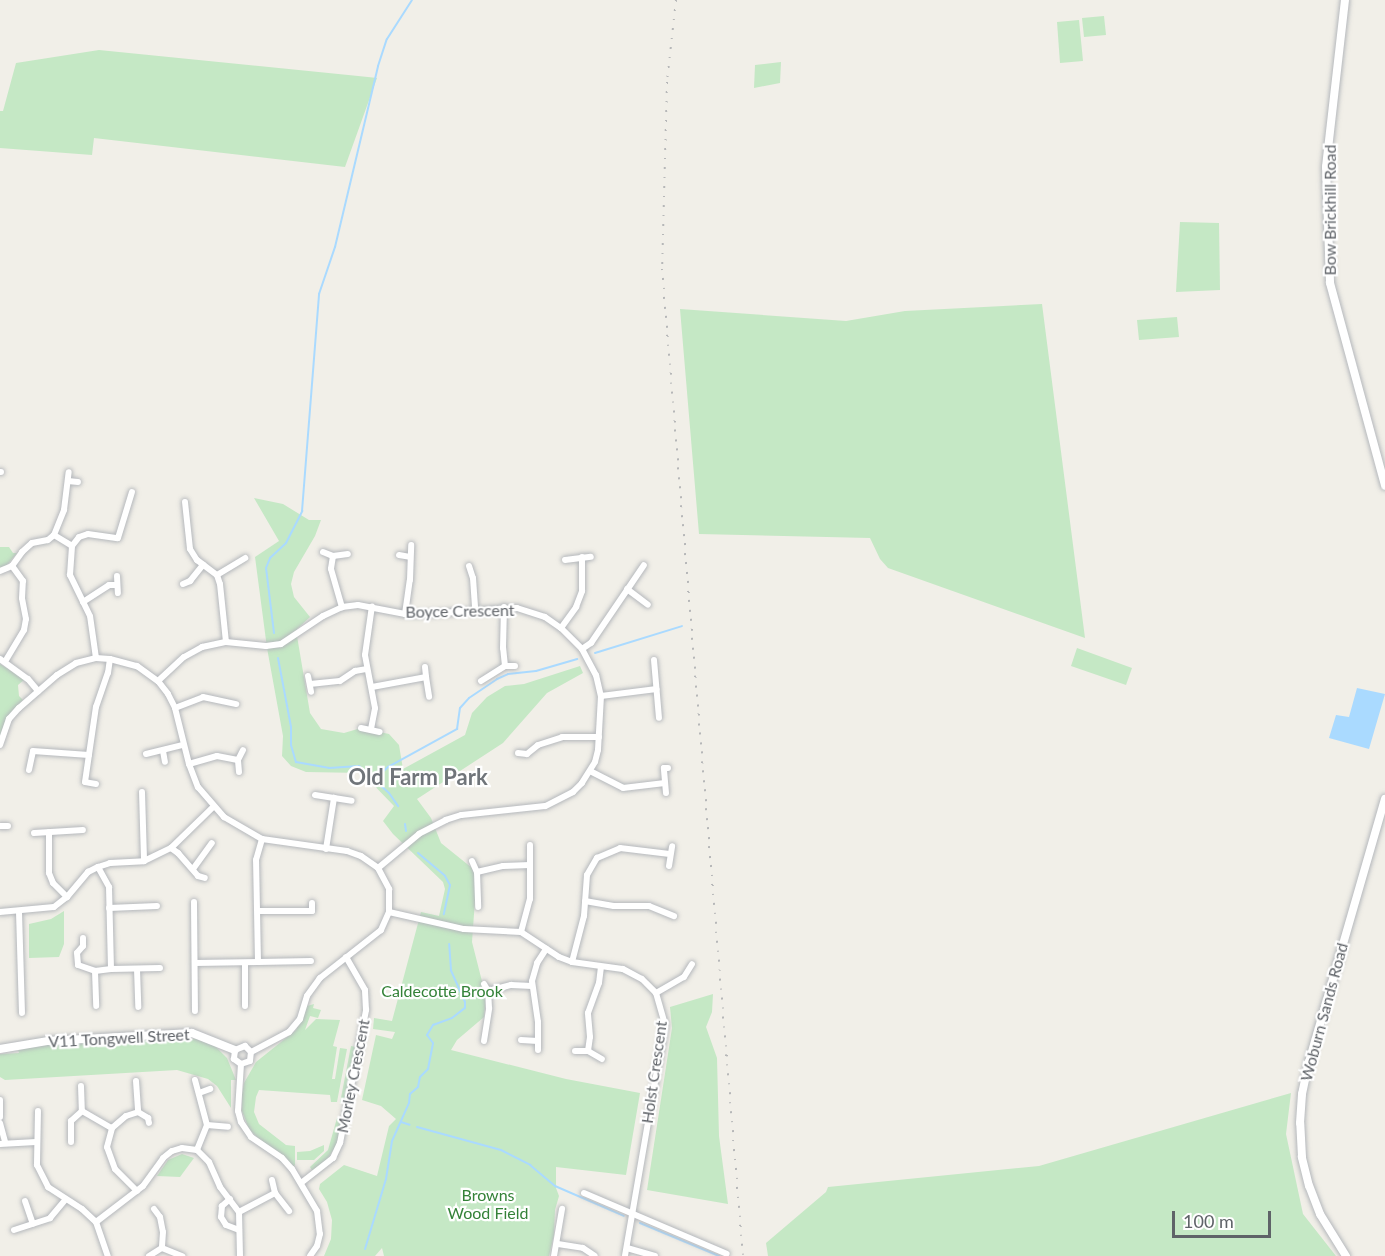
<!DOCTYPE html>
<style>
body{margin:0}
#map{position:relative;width:1385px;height:1256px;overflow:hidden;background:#f1efe8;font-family:Lato,sans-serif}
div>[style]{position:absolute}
.green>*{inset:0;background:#c5e8c5}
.water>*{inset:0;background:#aadaff}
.stream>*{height:2px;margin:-1px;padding:0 1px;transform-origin:1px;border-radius:1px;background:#aadaff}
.roads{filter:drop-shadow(0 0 2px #b5b8bc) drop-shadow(0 0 2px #b5b8bc)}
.minor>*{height:6px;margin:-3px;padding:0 3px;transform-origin:3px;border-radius:3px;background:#fff}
.tertiary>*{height:8px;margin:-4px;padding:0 4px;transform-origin:4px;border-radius:4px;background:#fff}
.rail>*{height:2px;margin-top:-1px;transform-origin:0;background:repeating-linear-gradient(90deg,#b6b7b8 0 1.5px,transparent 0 9.5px)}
span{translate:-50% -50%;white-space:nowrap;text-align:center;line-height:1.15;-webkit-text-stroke:4.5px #fff;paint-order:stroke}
.street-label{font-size:16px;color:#5f6368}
.park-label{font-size:16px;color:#348238}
.district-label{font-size:22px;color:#70757a;font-weight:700}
.scale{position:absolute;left:1172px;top:1211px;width:99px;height:27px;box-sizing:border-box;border:3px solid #5f6368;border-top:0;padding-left:8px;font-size:18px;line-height:21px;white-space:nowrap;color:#5f6368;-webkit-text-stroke:4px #fff;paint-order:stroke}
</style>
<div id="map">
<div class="green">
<div style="clip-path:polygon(1104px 16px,1106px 35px,1084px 37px,1082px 18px)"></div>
<div style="clip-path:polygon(1079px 20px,1083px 61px,1060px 63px,1057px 22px)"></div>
<div style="clip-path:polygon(99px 50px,368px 77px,377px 78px,345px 167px,94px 138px,92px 155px,0 148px,0 111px,3px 111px,16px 63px)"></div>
<div style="clip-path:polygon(781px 62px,780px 83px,754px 88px,755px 65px)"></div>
<div style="clip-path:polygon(1180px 222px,1219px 223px,1220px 290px,1176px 292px)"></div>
<div style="clip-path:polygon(1042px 304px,1085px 638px,888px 568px,880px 559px,870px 538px,699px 534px,680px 309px,846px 321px,905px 311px)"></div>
<div style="clip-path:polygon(1177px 317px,1179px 337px,1139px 340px,1137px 320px)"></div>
<div style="clip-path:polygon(254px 498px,283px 504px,309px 520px,321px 520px,315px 536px,294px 572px,291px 584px,294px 597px,310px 617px,297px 629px,297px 636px,310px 713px,321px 729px,344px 733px,361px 728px,389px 734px,399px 745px,403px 769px,465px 735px,472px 713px,487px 697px,505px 686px,524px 684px,580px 666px,583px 673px,547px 693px,503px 743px,417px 799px,431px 818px,441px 843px,477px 872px,472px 942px,486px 997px,484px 1017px,457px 1040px,451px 1050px,566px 1079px,640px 1093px,626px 1175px,556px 1167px,556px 1188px,559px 1196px,555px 1210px,554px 1235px,549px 1256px,384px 1256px,382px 1248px,375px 1256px,324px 1256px,331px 1239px,332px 1220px,327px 1202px,319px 1189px,320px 1184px,344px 1165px,377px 1176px,389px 1126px,396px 1119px,381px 1106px,362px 1100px,376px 1035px,392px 1039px,395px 1032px,373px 1029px,374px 1018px,392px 1021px,421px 912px,439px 916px,445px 889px,443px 882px,393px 834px,383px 821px,394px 806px,362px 773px,306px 772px,291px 766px,282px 756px,283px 736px,267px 648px,255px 557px,279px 541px)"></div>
<div style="clip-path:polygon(0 547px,9px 547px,13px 553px,17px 553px,6px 566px,0 568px)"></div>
<div style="clip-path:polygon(1077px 648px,1132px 668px,1126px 685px,1071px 666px)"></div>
<div style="clip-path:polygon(0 664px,25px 679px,18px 685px,19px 696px,23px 700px,12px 712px,0 737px)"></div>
<div style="clip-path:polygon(64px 911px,64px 944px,59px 957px,29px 958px,29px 924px,51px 919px)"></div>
<div style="clip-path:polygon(713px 994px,712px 1012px,706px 1027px,717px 1058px,719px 1136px,728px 1204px,647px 1190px,672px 1028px,670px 1007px)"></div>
<div style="clip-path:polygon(314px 1004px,313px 1008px,321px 1010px,318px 1018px,310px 1016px,305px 1030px,316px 1019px,340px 1020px,333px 1046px,337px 1047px,332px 1079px,335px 1079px,340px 1048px,347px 1049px,337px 1102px,331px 1102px,330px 1095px,259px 1090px,256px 1097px,254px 1112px,259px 1124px,286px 1145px,295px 1146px,295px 1165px,293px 1167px,285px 1158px,258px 1138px,249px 1129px,242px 1111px,242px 1094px,244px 1083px,256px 1062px,296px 1030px,307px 1006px)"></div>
<div style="clip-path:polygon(156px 1037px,197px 1039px,215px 1046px,227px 1058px,236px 1080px,231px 1080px,231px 1108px,217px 1086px,208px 1079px,177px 1070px,5px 1080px,0 1077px,0 1054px,19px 1053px,18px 1049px,74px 1041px)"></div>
<div style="clip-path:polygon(351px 1046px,356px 1047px,346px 1100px,340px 1103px)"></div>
<div style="clip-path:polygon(1291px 1093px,1286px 1134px,1303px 1214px,1336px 1256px,768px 1256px,766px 1243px,826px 1192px,828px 1187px,1039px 1166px)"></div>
<div style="clip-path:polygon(337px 1118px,342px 1119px,337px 1145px,325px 1162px,313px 1172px,310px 1167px,328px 1150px)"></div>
<div style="clip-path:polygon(324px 1145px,324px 1151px,314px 1160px,297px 1160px,297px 1152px,310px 1151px)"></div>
<div style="clip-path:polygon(182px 1154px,194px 1158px,180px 1177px,157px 1176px,168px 1160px)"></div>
</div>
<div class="water">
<div style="clip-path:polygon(1357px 688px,1385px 694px,1369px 749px,1329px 738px,1336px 715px,1349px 717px)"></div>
</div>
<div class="stream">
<div style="left:274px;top:633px;width:65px;rotate:-97deg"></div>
<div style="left:266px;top:568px;width:11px;rotate:-68deg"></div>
<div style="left:270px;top:558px;width:22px;rotate:-43deg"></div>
<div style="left:286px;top:543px;width:36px;rotate:-63deg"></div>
<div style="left:302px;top:511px;width:218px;rotate:-85.5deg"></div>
<div style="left:319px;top:294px;width:50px;rotate:-71.2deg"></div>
<div style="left:335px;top:247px;width:186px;rotate:-76.6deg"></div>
<div style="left:378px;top:66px;width:28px;rotate:-72deg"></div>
<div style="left:387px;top:39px;width:46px;rotate:-57.3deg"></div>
<div style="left:595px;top:653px;width:91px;rotate:-17.2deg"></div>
<div style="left:278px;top:658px;width:70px;rotate:79.3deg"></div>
<div style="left:291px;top:727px;width:18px;rotate:90deg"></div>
<div style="left:291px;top:745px;width:18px;rotate:74deg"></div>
<div style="left:296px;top:762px;width:34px;rotate:10deg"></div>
<div style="left:329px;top:768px;width:30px;rotate:-4deg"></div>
<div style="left:359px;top:766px;width:40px;rotate:42deg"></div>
<div style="left:389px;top:793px;width:16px;rotate:55deg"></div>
<div style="left:375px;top:779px;width:18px;rotate:-43deg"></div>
<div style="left:388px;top:767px;width:79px;rotate:-28.8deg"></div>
<div style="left:457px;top:729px;width:21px;rotate:-82deg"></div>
<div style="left:460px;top:708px;width:13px;rotate:-48deg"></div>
<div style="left:469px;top:698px;width:34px;rotate:-34deg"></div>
<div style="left:497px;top:679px;width:12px;rotate:-24deg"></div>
<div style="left:508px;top:674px;width:28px;rotate:-6deg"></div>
<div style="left:536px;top:671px;width:43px;rotate:-16.3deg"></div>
<div style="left:405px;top:824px;width:7px;rotate:82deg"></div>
<div style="left:418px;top:853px;width:35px;rotate:40deg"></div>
<div style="left:445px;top:876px;width:10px;rotate:61deg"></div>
<div style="left:450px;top:885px;width:30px;rotate:102deg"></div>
<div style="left:401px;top:1122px;width:9px;rotate:18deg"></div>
<div style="left:417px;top:1127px;width:87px;rotate:15.3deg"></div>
<div style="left:501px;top:1150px;width:33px;rotate:27deg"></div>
<div style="left:530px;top:1165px;width:33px;rotate:40deg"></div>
<div style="left:555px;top:1186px;width:75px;rotate:23.5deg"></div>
<div style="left:640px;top:1223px;width:86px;rotate:22.7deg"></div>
<div style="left:365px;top:1249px;width:73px;rotate:-73.3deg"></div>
<div style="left:386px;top:1179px;width:38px;rotate:-81deg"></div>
<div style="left:392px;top:1141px;width:42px;rotate:-65.9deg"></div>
<div style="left:409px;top:1103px;width:9px;rotate:-84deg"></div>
<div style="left:410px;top:1094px;width:11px;rotate:-41deg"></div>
<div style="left:418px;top:1087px;width:10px;rotate:-79deg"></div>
<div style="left:420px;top:1077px;width:11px;rotate:-45deg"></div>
<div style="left:428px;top:1069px;width:26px;rotate:-79deg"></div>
<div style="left:433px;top:1043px;width:10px;rotate:-127deg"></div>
<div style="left:427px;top:1035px;width:12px;rotate:-59deg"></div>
<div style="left:433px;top:1025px;width:20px;rotate:-20deg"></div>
<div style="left:452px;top:1018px;width:16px;rotate:-38deg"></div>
<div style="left:465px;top:1008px;width:6px;rotate:-90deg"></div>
<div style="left:465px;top:1002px;width:35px;rotate:-114deg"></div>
<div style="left:451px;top:970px;width:26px;rotate:-94deg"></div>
</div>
<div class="roads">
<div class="minor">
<div style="left:0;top:472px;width:1px"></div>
<div style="left:68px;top:481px;width:10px;rotate:6deg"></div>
<div style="left:185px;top:502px;width:47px;rotate:83.9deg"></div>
<div style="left:190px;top:549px;width:13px;rotate:58deg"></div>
<div style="left:197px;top:560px;width:25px;rotate:37deg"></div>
<div style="left:217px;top:575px;width:9px;rotate:72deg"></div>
<div style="left:220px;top:584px;width:58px;rotate:84.1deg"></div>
<div style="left:54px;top:535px;width:21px;rotate:31deg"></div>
<div style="left:323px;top:552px;width:11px;rotate:22deg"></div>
<div style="left:333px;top:556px;width:13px;rotate:99deg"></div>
<div style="left:331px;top:569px;width:40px;rotate:74deg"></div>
<div style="left:399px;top:555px;width:11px;rotate:10deg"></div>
<div style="left:333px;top:556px;width:15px;rotate:-8deg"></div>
<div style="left:565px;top:560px;width:26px;rotate:-7deg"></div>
<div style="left:469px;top:566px;width:13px;rotate:72deg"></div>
<div style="left:473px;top:578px;width:31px;rotate:86deg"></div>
<div style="left:0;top:571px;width:13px;rotate:-23deg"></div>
<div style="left:12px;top:566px;width:17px;rotate:-54deg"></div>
<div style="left:22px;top:552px;width:13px;rotate:-42deg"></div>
<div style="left:32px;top:543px;width:16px;rotate:-11deg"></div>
<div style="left:48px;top:540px;width:8px;rotate:-40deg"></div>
<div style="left:54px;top:535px;width:27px;rotate:-68deg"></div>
<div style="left:64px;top:510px;width:38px;rotate:-83deg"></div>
<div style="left:217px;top:575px;width:33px;rotate:-31deg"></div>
<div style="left:117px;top:576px;width:17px;rotate:87deg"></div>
<div style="left:183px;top:584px;width:8px;rotate:-23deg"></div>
<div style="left:190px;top:581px;width:21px;rotate:-51deg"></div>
<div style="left:627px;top:589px;width:26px;rotate:37deg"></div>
<div style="left:83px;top:602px;width:31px;rotate:-33deg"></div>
<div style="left:109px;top:585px;width:8px"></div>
<div style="left:405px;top:614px;width:34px;rotate:-82deg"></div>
<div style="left:410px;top:580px;width:35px;rotate:-88deg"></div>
<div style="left:561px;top:628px;width:26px;rotate:-54deg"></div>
<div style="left:576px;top:607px;width:17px;rotate:-69deg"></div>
<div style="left:582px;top:591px;width:34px;rotate:-90deg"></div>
<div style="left:582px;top:649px;width:11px;rotate:-34deg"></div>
<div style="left:591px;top:643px;width:94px;rotate:-55.8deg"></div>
<div style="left:96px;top:658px;width:42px;rotate:-98.1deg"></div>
<div style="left:90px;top:616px;width:46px;rotate:-116deg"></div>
<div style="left:70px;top:575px;width:29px;rotate:-86deg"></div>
<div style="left:72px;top:546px;width:11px;rotate:-52deg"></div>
<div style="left:79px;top:537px;width:9px;rotate:-18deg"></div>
<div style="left:88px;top:534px;width:30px;rotate:8deg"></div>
<div style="left:118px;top:538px;width:48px;rotate:-73.1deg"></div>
<div style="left:0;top:659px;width:34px;rotate:36deg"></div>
<div style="left:28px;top:679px;width:16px;rotate:50deg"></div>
<div style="left:6px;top:660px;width:35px;rotate:-59deg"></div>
<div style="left:24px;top:630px;width:11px;rotate:-80deg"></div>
<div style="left:26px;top:619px;width:21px;rotate:-101deg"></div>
<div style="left:22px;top:598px;width:17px;rotate:-87deg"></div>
<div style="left:23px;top:581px;width:19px;rotate:-126deg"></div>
<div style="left:654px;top:660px;width:58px;rotate:85.1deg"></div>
<div style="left:505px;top:666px;width:10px"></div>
<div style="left:425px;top:667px;width:10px;rotate:84deg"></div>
<div style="left:308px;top:676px;width:16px;rotate:79deg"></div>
<div style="left:158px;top:681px;width:35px;rotate:-43deg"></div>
<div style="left:184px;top:657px;width:21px;rotate:-29deg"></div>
<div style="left:202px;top:647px;width:25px;rotate:-12deg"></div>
<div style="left:226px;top:642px;width:40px;rotate:5.7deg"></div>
<div style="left:266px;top:646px;width:15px;rotate:-8deg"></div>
<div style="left:281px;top:644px;width:50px;rotate:-33.7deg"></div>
<div style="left:323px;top:616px;width:21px;rotate:-25deg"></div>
<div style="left:342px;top:607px;width:16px;rotate:-7deg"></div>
<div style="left:358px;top:605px;width:48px;rotate:10.8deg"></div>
<div style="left:405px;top:614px;width:20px"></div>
<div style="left:425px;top:614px;width:92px;rotate:-3.7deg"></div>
<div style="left:517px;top:608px;width:29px;rotate:18deg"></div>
<div style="left:545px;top:617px;width:19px;rotate:35deg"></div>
<div style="left:561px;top:628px;width:30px;rotate:45deg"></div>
<div style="left:582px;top:649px;width:30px;rotate:62deg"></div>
<div style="left:596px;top:675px;width:22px;rotate:77deg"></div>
<div style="left:601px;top:696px;width:54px;rotate:93.2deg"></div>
<div style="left:598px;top:750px;width:12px;rotate:104deg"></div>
<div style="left:595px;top:762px;width:25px;rotate:122deg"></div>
<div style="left:582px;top:783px;width:13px;rotate:135deg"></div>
<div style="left:573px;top:792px;width:31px;rotate:153deg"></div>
<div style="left:545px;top:806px;width:84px;rotate:173.9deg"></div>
<div style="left:461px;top:815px;width:16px;rotate:162deg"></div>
<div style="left:446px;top:820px;width:30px;rotate:153deg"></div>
<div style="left:419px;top:834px;width:53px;rotate:140.3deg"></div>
<div style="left:481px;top:681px;width:28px;rotate:-32deg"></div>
<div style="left:505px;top:666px;width:18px;rotate:-96deg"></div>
<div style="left:503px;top:648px;width:41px;rotate:-88.6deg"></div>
<div style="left:310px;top:684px;width:30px;rotate:-6deg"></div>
<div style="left:340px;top:681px;width:18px;rotate:-34deg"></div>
<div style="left:355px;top:671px;width:11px;rotate:-10deg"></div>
<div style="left:372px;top:687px;width:55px;rotate:-10.5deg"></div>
<div style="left:426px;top:677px;width:20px;rotate:81deg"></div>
<div style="left:601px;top:696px;width:56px;rotate:-7.1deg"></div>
<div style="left:175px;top:708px;width:30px;rotate:-21deg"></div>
<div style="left:203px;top:697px;width:34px;rotate:12deg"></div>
<div style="left:361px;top:728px;width:19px;rotate:12deg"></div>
<div style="left:371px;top:729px;width:21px;rotate:-79deg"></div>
<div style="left:375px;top:708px;width:54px;rotate:-100.7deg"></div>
<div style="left:365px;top:655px;width:49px;rotate:-81.9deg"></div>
<div style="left:0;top:745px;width:28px;rotate:-71deg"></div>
<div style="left:9px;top:719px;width:15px;rotate:-48deg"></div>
<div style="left:19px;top:708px;width:50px;rotate:-41deg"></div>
<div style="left:57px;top:675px;width:22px;rotate:-32deg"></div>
<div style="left:76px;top:663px;width:21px;rotate:-14deg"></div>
<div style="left:96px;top:658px;width:14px;rotate:4deg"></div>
<div style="left:110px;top:659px;width:28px;rotate:15deg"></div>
<div style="left:137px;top:666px;width:26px;rotate:36deg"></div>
<div style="left:158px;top:681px;width:16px;rotate:52deg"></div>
<div style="left:168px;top:694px;width:16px;rotate:63deg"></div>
<div style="left:175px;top:708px;width:58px;rotate:76deg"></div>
<div style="left:189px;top:764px;width:25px;rotate:69deg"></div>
<div style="left:198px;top:787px;width:40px;rotate:49deg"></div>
<div style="left:224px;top:817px;width:44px;rotate:30.1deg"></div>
<div style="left:262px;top:839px;width:86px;rotate:8deg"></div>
<div style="left:347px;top:851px;width:15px;rotate:20deg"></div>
<div style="left:361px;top:856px;width:21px;rotate:35deg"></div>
<div style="left:378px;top:868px;width:24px;rotate:62deg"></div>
<div style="left:389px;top:889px;width:23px;rotate:90deg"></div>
<div style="left:389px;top:912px;width:20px;rotate:114deg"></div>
<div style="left:381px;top:930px;width:78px;rotate:141.8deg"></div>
<div style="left:320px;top:978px;width:22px;rotate:126deg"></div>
<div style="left:307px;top:996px;width:24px;rotate:107deg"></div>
<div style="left:300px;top:1019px;width:17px;rotate:130deg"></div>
<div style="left:289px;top:1032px;width:43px;rotate:152.2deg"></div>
<div style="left:163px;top:751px;width:11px;rotate:80deg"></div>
<div style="left:518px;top:753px;width:9px;rotate:6deg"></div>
<div style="left:527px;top:754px;width:14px;rotate:-39deg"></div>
<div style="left:538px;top:745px;width:25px;rotate:-18deg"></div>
<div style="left:562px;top:737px;width:37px"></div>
<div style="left:146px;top:754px;width:38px;rotate:-14deg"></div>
<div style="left:189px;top:764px;width:29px;rotate:-16deg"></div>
<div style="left:217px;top:756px;width:21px;rotate:11deg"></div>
<div style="left:29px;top:770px;width:19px;rotate:-78deg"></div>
<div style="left:33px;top:751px;width:56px;rotate:4.1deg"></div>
<div style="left:590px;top:771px;width:37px;rotate:27deg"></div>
<div style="left:623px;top:788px;width:42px;rotate:-6.8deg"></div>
<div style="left:239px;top:772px;width:12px;rotate:-95deg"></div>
<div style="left:238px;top:760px;width:11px;rotate:-63deg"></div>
<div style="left:96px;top:784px;width:11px;rotate:-170deg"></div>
<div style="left:85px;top:782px;width:76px;rotate:-81.7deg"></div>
<div style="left:96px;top:707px;width:36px;rotate:-71deg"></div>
<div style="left:108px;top:673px;width:14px;rotate:-82deg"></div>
<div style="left:142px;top:792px;width:69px;rotate:88.3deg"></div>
<div style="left:666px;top:793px;width:25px;rotate:-95deg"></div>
<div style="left:664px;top:768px;width:4px"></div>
<div style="left:315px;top:795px;width:37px;rotate:9deg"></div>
<div style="left:0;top:826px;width:8px"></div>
<div style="left:49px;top:832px;width:41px;rotate:90deg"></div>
<div style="left:49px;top:873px;width:11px;rotate:68deg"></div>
<div style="left:53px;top:883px;width:20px;rotate:45deg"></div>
<div style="left:34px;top:833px;width:49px;rotate:-3.5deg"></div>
<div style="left:171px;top:848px;width:9px;rotate:36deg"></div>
<div style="left:178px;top:853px;width:30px;rotate:49deg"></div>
<div style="left:198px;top:876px;width:7px;rotate:16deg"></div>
<div style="left:326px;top:849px;width:52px;rotate:-81.1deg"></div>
<div style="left:472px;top:861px;width:12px;rotate:66deg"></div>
<div style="left:477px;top:872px;width:35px;rotate:88deg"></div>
<div style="left:669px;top:866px;width:20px;rotate:-81deg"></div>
<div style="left:98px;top:867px;width:23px;rotate:61deg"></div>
<div style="left:109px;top:887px;width:82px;rotate:88.6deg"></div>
<div style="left:111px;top:969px;width:49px;rotate:-1.2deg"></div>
<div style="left:193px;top:869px;width:32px;rotate:-54deg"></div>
<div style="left:477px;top:872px;width:27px;rotate:-13deg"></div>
<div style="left:503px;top:866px;width:27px;rotate:-2deg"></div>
<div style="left:585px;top:901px;width:29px;rotate:10deg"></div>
<div style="left:614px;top:906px;width:35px"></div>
<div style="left:649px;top:906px;width:27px;rotate:22deg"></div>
<div style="left:194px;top:902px;width:109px;rotate:89.5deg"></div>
<div style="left:109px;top:908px;width:48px;rotate:-2.4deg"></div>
<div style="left:258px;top:911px;width:54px"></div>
<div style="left:312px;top:911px;width:8px;rotate:-90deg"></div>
<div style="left:0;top:912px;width:54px;rotate:-5.3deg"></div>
<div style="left:54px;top:907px;width:16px;rotate:-38deg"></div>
<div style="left:67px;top:897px;width:33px;rotate:-50deg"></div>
<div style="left:88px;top:872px;width:11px;rotate:-27deg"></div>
<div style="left:98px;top:867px;width:13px;rotate:-18deg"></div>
<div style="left:110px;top:863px;width:34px;rotate:-3deg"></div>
<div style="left:144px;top:861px;width:30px;rotate:-26deg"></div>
<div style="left:171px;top:848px;width:59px;rotate:-44.3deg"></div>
<div style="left:19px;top:912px;width:101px;rotate:88.3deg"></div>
<div style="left:389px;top:912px;width:77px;rotate:12.8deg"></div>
<div style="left:464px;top:929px;width:57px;rotate:3deg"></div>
<div style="left:521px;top:932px;width:45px;rotate:33.3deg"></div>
<div style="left:559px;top:957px;width:14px;rotate:21deg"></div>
<div style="left:572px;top:962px;width:51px;rotate:7.8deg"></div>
<div style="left:623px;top:969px;width:21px;rotate:28deg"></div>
<div style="left:642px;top:979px;width:20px;rotate:45deg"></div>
<div style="left:656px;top:993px;width:32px;rotate:74deg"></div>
<div style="left:665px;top:1024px;width:235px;rotate:99.8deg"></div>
<div style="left:521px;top:932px;width:34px;rotate:-75deg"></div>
<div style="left:530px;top:899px;width:54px;rotate:-90deg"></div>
<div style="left:83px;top:938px;width:8px;rotate:90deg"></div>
<div style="left:83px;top:946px;width:9px;rotate:131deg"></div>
<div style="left:77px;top:953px;width:12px;rotate:85deg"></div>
<div style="left:78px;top:965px;width:18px;rotate:19deg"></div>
<div style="left:95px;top:971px;width:16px;rotate:-7deg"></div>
<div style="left:258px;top:962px;width:53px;rotate:-1.1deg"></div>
<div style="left:572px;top:962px;width:48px;rotate:-75.4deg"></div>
<div style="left:584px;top:916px;width:41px;rotate:-85.8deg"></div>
<div style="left:587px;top:875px;width:20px;rotate:-60deg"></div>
<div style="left:597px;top:858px;width:25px;rotate:-23deg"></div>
<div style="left:620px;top:848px;width:50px;rotate:6.8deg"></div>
<div style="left:195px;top:963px;width:63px;rotate:-0.9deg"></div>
<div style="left:258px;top:962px;width:102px;rotate:-91.1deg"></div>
<div style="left:256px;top:860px;width:22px;rotate:-74deg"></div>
<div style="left:245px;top:963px;width:43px;rotate:90deg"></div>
<div style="left:137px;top:969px;width:38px;rotate:88deg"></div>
<div style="left:95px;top:971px;width:35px;rotate:88deg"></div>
<div style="left:484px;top:984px;width:8px;rotate:60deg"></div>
<div style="left:488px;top:991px;width:24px;rotate:-15deg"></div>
<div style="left:511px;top:985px;width:21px;rotate:3deg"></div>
<div style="left:656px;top:993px;width:32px;rotate:-30deg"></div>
<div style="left:684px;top:977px;width:15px;rotate:-58deg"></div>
<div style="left:521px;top:1040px;width:17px;rotate:3deg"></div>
<div style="left:484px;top:1041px;width:33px;rotate:-81deg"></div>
<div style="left:489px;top:1008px;width:17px;rotate:-93deg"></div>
<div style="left:538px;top:1050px;width:28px;rotate:-90deg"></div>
<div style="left:538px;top:1022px;width:41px;rotate:-98.3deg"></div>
<div style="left:532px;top:981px;width:19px;rotate:-74deg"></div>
<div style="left:537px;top:963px;width:17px;rotate:-57deg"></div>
<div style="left:575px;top:1051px;width:13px"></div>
<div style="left:588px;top:1051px;width:16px;rotate:30deg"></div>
<div style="left:588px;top:1051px;width:14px;rotate:-82deg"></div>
<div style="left:590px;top:1037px;width:24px;rotate:-95deg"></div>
<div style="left:588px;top:1013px;width:32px;rotate:-70deg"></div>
<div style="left:599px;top:983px;width:16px;rotate:-83deg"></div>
<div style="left:241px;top:1064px;width:47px;rotate:93.7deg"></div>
<div style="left:238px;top:1111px;width:11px;rotate:75deg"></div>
<div style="left:241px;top:1122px;width:18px;rotate:56deg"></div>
<div style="left:251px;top:1137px;width:37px;rotate:34deg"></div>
<div style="left:282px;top:1158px;width:15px;rotate:48deg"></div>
<div style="left:292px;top:1169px;width:49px;rotate:59.2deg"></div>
<div style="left:317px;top:1211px;width:23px;rotate:83deg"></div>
<div style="left:320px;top:1234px;width:12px;rotate:104deg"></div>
<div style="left:317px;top:1246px;width:12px;rotate:125deg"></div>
<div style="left:241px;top:1064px;width:9px;rotate:-144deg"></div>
<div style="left:234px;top:1059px;width:9px;rotate:-84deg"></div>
<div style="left:235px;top:1050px;width:11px;rotate:-22deg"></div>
<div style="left:245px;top:1046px;width:8px;rotate:45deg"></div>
<div style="left:241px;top:1064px;width:9px;rotate:-18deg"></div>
<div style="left:250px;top:1061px;width:9px;rotate:-84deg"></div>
<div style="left:195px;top:1080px;width:47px;rotate:75.1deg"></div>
<div style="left:207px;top:1125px;width:27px;rotate:112deg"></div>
<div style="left:136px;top:1081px;width:31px;rotate:86deg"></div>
<div style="left:138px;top:1112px;width:12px;rotate:31deg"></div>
<div style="left:148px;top:1118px;width:5px;rotate:79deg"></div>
<div style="left:81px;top:1086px;width:25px;rotate:88deg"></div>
<div style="left:199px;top:1093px;width:12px;rotate:-20deg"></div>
<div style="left:38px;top:1111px;width:54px;rotate:91.1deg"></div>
<div style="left:37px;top:1165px;width:25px;rotate:63deg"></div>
<div style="left:48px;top:1187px;width:40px;rotate:32.9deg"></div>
<div style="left:82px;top:1209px;width:19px;rotate:43deg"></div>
<div style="left:96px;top:1222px;width:36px;rotate:71deg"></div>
<div style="left:0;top:1117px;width:17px;rotate:-90deg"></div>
<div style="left:0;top:1123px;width:20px;rotate:75deg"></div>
<div style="left:207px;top:1125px;width:21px;rotate:5deg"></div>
<div style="left:71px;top:1142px;width:21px;rotate:-90deg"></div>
<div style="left:71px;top:1121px;width:15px;rotate:-42deg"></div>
<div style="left:82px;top:1111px;width:34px;rotate:30deg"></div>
<div style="left:0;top:1144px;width:36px;rotate:-3deg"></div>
<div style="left:272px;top:1180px;width:13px;rotate:77deg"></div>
<div style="left:275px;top:1193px;width:23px;rotate:52deg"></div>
<div style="left:301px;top:1183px;width:41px;rotate:-38deg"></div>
<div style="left:333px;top:1158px;width:17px;rotate:-65deg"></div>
<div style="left:340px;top:1143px;width:136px;rotate:-78.9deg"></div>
<div style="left:366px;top:1010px;width:20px;rotate:-93deg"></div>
<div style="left:365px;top:990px;width:38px;rotate:-120deg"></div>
<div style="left:137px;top:1191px;width:31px;rotate:-135deg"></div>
<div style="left:115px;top:1169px;width:23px;rotate:-110deg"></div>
<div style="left:107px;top:1147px;width:20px;rotate:-75deg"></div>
<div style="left:112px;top:1128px;width:18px;rotate:-41deg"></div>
<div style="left:126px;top:1116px;width:13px;rotate:-18deg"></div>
<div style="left:584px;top:1193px;width:155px;rotate:23.1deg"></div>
<div style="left:230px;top:1199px;width:11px;rotate:139deg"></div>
<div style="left:222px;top:1206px;width:11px;rotate:95deg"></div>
<div style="left:221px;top:1217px;width:9px;rotate:58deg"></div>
<div style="left:226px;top:1225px;width:14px;rotate:21deg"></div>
<div style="left:25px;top:1201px;width:24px;rotate:71deg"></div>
<div style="left:154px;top:1209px;width:10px;rotate:53deg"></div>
<div style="left:160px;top:1217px;width:15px;rotate:79deg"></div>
<div style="left:163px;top:1232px;width:16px;rotate:94deg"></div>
<div style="left:239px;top:1212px;width:41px;rotate:-27.8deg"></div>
<div style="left:96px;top:1222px;width:59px;rotate:-37.5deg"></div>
<div style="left:143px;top:1186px;width:34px;rotate:-54deg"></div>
<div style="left:163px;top:1158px;width:11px;rotate:-38deg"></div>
<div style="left:172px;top:1151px;width:10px;rotate:-17deg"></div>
<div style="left:182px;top:1148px;width:15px;rotate:8deg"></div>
<div style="left:197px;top:1150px;width:17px;rotate:45deg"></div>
<div style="left:209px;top:1162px;width:27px;rotate:66deg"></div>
<div style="left:220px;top:1187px;width:31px;rotate:53deg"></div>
<div style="left:239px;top:1212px;width:44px;rotate:88.7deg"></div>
<div style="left:14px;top:1230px;width:38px;rotate:-18deg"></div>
<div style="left:50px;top:1218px;width:23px;rotate:-50deg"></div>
<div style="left:558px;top:1244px;width:25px;rotate:9deg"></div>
<div style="left:583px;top:1248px;width:14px;rotate:34deg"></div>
<div style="left:627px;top:1248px;width:29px;rotate:16deg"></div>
<div style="left:149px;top:1256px;width:15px;rotate:-32deg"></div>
<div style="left:162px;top:1248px;width:22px;rotate:22deg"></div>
<div style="left:554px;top:1256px;width:48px;rotate:-80.3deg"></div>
</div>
<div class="tertiary">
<div style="left:1345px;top:0;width:168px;rotate:96.5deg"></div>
<div style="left:1326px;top:167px;width:116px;rotate:88deg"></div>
<div style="left:1330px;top:283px;width:210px;rotate:74.8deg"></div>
<div style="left:0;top:1049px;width:49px;rotate:-9.5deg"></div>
<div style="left:48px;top:1041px;width:144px;rotate:-3.2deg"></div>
<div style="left:192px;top:1033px;width:46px;rotate:21.6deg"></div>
<div style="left:1346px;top:1256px;width:49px;rotate:-121.8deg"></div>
<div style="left:1320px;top:1214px;width:30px;rotate:-111deg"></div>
<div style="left:1309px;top:1186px;width:30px;rotate:-104deg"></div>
<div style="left:1302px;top:1157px;width:34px;rotate:-93deg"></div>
<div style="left:1300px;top:1123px;width:29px;rotate:-86deg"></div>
<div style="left:1302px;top:1094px;width:33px;rotate:-78deg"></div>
<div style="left:1309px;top:1062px;width:274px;rotate:-73.9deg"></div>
</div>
</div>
<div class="rail">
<div style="left:676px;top:0;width:82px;rotate:96.3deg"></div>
<div style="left:667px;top:82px;width:187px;rotate:91.5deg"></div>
<div style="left:662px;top:269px;width:990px;rotate:85.31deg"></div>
</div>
<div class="street-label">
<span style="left:1330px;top:210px;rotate:-90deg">Bow Brickhill Road</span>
<span style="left:460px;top:611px;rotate:-1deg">Boyce Crescent</span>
<span style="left:1324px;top:1012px;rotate:-75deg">Woburn Sands Road</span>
<span style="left:119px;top:1038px;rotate:-3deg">V11 Tongwell Street</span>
<span style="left:654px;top:1072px;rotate:-82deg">Holst Crescent</span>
<span style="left:353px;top:1076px;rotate:-79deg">Morley Crescent</span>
</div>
<div class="park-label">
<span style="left:442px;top:991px">Caldecotte Brook</span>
<span style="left:488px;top:1204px">Browns<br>Wood Field</span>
</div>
<div class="district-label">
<span style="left:418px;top:777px">Old Farm Park</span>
</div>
<div class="scale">100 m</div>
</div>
